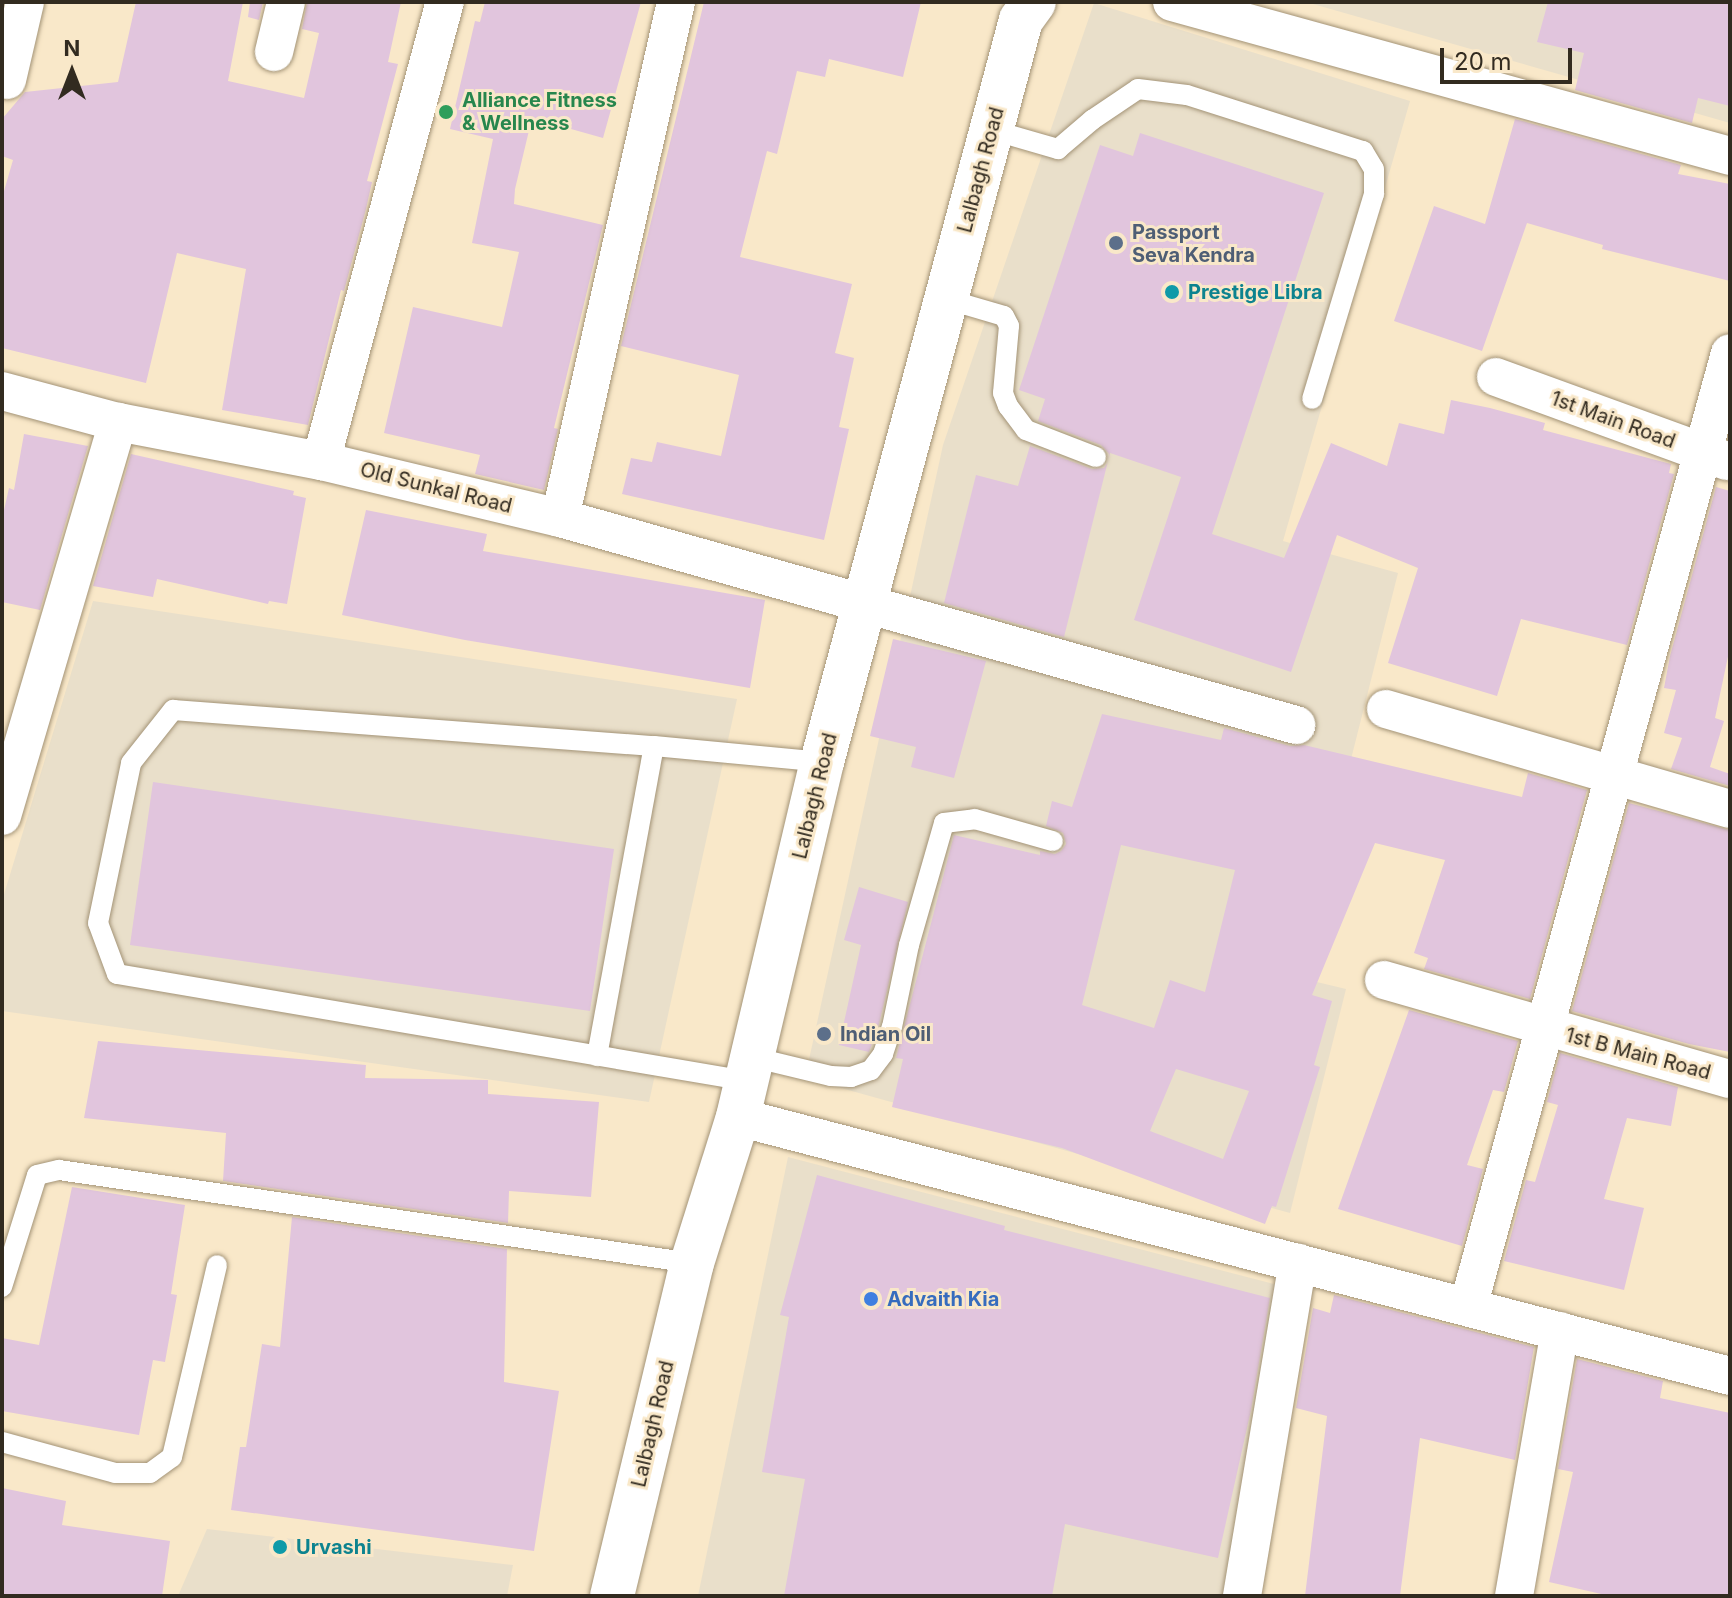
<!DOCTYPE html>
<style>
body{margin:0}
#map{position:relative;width:1732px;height:1598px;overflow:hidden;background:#f9e8c9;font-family:Inter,sans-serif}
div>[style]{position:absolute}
.commercial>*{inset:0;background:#e9dfca}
.building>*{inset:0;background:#e1c5dd}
.roads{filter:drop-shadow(0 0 2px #a39376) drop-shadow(0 0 2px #a39376)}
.service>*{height:20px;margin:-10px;padding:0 10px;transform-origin:10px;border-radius:10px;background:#fff}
.minor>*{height:38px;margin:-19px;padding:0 19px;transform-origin:19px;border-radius:19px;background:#fff}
.secondary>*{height:44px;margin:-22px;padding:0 22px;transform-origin:22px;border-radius:22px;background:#fff}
.dots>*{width:22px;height:22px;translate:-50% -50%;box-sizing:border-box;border:4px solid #f9e8c9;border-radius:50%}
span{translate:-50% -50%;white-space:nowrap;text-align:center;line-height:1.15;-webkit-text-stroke:6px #f9e8c9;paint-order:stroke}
.leisure-label{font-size:20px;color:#27864d;font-weight:700}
.left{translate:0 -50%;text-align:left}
.street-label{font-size:20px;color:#322b20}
.service-label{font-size:20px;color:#4e5e75;font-weight:700}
.culture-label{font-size:20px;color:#0d838f;font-weight:700}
.shop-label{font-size:20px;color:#366cbe;font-weight:700}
.frame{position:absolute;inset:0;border:4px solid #322b20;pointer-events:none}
.north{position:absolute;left:32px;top:32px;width:80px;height:80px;-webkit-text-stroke:6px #f9e8c9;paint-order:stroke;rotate:0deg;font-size:22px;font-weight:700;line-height:32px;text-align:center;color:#322b20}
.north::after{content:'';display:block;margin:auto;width:28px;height:36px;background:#322b20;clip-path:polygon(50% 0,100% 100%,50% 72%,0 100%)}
.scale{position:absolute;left:1440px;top:48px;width:132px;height:36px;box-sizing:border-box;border:4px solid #322b20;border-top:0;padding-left:10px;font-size:24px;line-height:28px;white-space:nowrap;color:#322b20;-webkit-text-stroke:6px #f9e8c9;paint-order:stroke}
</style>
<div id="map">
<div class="commercial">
<div style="clip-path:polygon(1306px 2px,1730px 2px,1730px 123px)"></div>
<div style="clip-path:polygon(1094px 3px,1410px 101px,1283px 541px,1398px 573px,1296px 977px,1346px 989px,1290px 1213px,805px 1078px,943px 445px)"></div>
<div style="clip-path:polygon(93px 601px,737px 699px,649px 1102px,2px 1011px,2px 901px)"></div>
<div style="clip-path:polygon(788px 1157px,1285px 1287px,1229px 1596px,698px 1596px)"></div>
<div style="clip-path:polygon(207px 1529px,513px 1565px,507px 1596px,178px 1596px)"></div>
</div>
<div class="building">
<div style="clip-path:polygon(136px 2px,243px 2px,228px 81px,304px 98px,319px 33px,302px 29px,307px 2px,401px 2px,388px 62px,398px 64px,367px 181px,372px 182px,366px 209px,344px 291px,341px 290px,308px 425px,222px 410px,246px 269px,177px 253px,146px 383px,2px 348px,2px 198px,13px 160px,2px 156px,2px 119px,25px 92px,118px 82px)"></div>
<div style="clip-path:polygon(250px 2px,263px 2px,259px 20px,248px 17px)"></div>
<div style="clip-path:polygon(485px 2px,641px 2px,603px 138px,532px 118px,515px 189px,514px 204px,603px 225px,554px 428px,558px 429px,544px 490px,475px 474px,480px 455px,384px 433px,413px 307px,502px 327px,519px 252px,472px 243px,493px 139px,450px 129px,475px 21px,480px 22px)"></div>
<div style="clip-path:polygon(704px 2px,921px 2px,903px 77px,829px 59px,825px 77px,797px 71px,777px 154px,767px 151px,740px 257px,852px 284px,835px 353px,854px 358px,839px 427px,849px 429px,824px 540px,622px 494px,631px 458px,652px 462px,657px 442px,721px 456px,739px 375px,621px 346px)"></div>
<div style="clip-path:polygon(1548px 2px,1730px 2px,1730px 106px,1698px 98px,1692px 123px,1575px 90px,1584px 53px,1537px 42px)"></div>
<div style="clip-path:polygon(1515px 119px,1681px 165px,1678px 174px,1730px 184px,1730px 281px,1602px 249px,1603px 245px,1527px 223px,1482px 351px,1394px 321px,1434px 206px,1485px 224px)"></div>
<div style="clip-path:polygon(1140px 133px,1324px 193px,1212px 534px,1284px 558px,1331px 443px,1387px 466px,1399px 423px,1444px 434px,1451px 400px,1490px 408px,1545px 423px,1543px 430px,1671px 464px,1669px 473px,1674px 474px,1627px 645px,1521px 619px,1497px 696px,1388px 663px,1418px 568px,1337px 535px,1291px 672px,1134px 620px,1181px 477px,1110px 453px,1064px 637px,944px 603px,976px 475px,1018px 486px,1030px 446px,1092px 469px,1104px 468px,1108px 462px,1109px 454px,1101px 445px,1038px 421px,1045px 399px,1019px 390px,1100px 145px,1133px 156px)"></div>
<div style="clip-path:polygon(24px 434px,88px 446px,40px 610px,2px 602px,2px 519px,9px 488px,14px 490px)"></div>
<div style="clip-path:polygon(131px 454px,294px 491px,293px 495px,306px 498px,287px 604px,269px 601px,268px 604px,157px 579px,153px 597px,93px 586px)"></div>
<div style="clip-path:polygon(1716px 487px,1730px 491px,1730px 647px,1715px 718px,1724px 721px,1710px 767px,1730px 774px,1730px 786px,1671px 769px,1682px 738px,1664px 733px,1676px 690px,1664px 688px,1670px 656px)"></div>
<div style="clip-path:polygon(366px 510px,487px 534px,483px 551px,765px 600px,750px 688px,465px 640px,342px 615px)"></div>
<div style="clip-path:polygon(893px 639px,986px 661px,954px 778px,911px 767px,916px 747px,870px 736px)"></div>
<div style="clip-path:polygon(evenodd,1102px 714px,1221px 740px,1224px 728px,1290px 746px,1304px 745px,1522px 797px,1528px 773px,1587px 790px,1530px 999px,1424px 969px,1428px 958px,1414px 953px,1445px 860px,1375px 843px,1312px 995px,1332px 1001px,1314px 1065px,1320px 1067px,1276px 1207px,1272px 1206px,1265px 1224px,1062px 1148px,892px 1107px,903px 1059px,896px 1058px,954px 835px,1040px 855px,1040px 851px,1055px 854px,1061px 851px,1066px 844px,1063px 833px,1046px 826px,1052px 801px,1072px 807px,1102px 714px,1121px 845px,1235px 870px,1205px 992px,1170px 980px,1154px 1028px,1082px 1005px,1121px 845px,1102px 714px,1176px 1069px,1249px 1091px,1223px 1159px,1150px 1131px,1176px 1069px)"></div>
<div style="clip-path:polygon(153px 782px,614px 849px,590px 1011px,130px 945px)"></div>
<div style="clip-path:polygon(1629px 803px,1730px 830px,1730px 1052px,1689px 1044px,1572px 1011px)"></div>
<div style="clip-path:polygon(859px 887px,908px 902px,879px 1024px,869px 1052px,839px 1045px,861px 945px,844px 940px)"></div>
<div style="clip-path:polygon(1409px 1010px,1518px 1041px,1504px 1092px,1493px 1090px,1467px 1165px,1483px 1169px,1462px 1246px,1338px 1209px)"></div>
<div style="clip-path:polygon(98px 1041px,366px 1065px,365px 1078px,488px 1080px,488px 1094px,599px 1102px,591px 1197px,509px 1191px,508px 1223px,223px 1181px,226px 1133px,84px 1118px)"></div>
<div style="clip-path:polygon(1560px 1053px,1678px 1087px,1671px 1126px,1627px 1118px,1604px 1199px,1644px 1208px,1624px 1290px,1504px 1261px,1526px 1180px,1535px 1182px,1558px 1105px,1547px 1102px)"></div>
<div style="clip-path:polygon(817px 1175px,1005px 1226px,1004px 1230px,1270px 1298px,1251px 1410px,1218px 1558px,1065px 1524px,1052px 1596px,784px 1596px,805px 1479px,762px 1472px,789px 1317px,780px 1315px)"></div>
<div style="clip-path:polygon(72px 1187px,185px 1205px,171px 1294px,177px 1295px,165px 1362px,153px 1360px,139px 1435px,2px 1411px,2px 1338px,39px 1345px)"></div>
<div style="clip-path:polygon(292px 1217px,507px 1249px,504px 1382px,559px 1391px,534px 1551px,231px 1510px,240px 1447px,246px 1447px,262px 1344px,280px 1347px)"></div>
<div style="clip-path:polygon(1334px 1295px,1534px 1347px,1515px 1460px,1420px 1438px,1400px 1596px,1305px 1596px,1327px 1416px,1296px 1408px,1313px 1308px,1330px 1313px)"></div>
<div style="clip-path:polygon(1577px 1359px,1663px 1381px,1660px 1398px,1730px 1413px,1730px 1596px,1610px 1596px,1549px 1582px,1573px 1472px,1558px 1469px)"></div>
<div style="clip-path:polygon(2px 1488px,66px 1501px,62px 1525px,170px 1541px,162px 1596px,2px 1596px)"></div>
</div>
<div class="roads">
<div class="service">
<div style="left:992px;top:130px;width:69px;rotate:16.1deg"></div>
<div style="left:1058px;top:149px;width:45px;rotate:-40.5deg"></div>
<div style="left:1092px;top:120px;width:55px;rotate:-34deg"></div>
<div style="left:1138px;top:89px;width:49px;rotate:7deg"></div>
<div style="left:1187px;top:95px;width:185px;rotate:17.7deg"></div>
<div style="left:1363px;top:151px;width:21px;rotate:59deg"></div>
<div style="left:1374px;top:169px;width:25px;rotate:90deg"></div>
<div style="left:1374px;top:194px;width:214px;rotate:106.8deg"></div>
<div style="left:946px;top:299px;width:60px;rotate:16.3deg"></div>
<div style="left:1004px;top:316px;width:11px;rotate:63deg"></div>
<div style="left:1009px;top:326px;width:67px;rotate:95.1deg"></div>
<div style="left:1003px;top:393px;width:14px;rotate:69deg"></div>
<div style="left:1008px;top:406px;width:30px;rotate:53deg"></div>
<div style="left:1026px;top:430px;width:75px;rotate:21.1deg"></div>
<div style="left:597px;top:1056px;width:315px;rotate:-79.6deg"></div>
<div style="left:752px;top:1057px;width:81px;rotate:13.5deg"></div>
<div style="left:831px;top:1076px;width:20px;rotate:3deg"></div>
<div style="left:851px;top:1077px;width:21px;rotate:-19deg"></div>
<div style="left:871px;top:1070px;width:20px;rotate:-53deg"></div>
<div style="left:883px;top:1054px;width:28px;rotate:-72deg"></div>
<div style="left:892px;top:1027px;width:84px;rotate:-78.3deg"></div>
<div style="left:909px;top:945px;width:127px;rotate:-74deg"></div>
<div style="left:944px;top:823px;width:31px;rotate:-7deg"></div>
<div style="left:975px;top:819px;width:81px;rotate:15.8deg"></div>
<div style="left:747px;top:1081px;width:639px;rotate:-170.36deg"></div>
<div style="left:117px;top:974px;width:54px;rotate:-110.4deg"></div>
<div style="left:98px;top:923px;width:163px;rotate:-78.3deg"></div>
<div style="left:131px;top:763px;width:68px;rotate:-51.6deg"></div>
<div style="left:173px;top:710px;width:482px;rotate:4.3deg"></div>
<div style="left:654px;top:746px;width:169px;rotate:5.4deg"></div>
<div style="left:2px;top:1287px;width:117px;rotate:-72.6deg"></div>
<div style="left:37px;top:1175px;width:23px;rotate:-13deg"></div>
<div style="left:59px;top:1170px;width:640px;rotate:8.36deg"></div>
<div style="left:2px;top:1442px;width:117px;rotate:15.3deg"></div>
<div style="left:115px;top:1473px;width:35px"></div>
<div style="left:150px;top:1473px;width:27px;rotate:-36deg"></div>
<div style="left:172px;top:1457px;width:197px;rotate:-76.8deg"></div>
</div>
<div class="minor">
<div style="left:1172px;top:2px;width:579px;rotate:15.43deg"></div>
<div style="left:274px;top:52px;width:51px;rotate:-76.5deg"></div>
<div style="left:7px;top:80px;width:80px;rotate:-77deg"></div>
<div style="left:1496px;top:377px;width:246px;rotate:20deg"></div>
<div style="left:2px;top:391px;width:120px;rotate:15deg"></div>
<div style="left:118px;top:422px;width:207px;rotate:10.9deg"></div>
<div style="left:321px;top:461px;width:246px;rotate:13.4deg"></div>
<div style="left:560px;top:518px;width:765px;rotate:15.71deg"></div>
<div style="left:321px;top:461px;width:475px;rotate:-74.9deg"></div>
<div style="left:560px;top:518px;width:529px;rotate:-77.33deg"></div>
<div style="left:1386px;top:709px;width:358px;rotate:16.2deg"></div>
<div style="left:2px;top:816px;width:411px;rotate:-73.6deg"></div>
<div style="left:1384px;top:980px;width:360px;rotate:16deg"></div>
<div style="left:738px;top:1117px;width:1025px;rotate:14.63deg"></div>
<div style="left:1468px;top:1307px;width:989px;rotate:-74.64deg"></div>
<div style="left:1242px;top:1596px;width:338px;rotate:-80.5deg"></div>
<div style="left:1514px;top:1596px;width:269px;rotate:-80.2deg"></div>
</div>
<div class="secondary">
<div style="left:612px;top:1596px;width:342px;rotate:-76.5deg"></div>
<div style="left:692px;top:1263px;width:153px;rotate:-72.5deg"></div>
<div style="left:738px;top:1117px;width:365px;rotate:-76.7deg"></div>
<div style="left:822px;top:762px;width:768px;rotate:-74.99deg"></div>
<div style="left:1021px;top:20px;width:22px;rotate:-54deg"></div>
</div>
</div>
<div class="dots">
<div style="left:446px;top:112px;background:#2e9e5b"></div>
<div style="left:1116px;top:243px;background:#5c6f8a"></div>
<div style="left:1172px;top:292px;background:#0f9aa8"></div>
<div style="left:824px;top:1034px;background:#5c6f8a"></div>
<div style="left:871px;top:1299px;background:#3f7fe0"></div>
<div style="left:280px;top:1547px;background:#0f9aa8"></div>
</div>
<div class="leisure-label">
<span class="left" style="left:462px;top:112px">Alliance Fitness<br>&amp; Wellness</span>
</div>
<div class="street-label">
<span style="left:981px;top:170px;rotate:-75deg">Lalbagh Road</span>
<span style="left:1613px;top:420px;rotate:20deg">1st Main Road</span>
<span style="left:436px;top:488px;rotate:14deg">Old Sunkal Road</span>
<span style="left:815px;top:796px;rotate:-76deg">Lalbagh Road</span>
<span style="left:1638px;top:1054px;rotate:15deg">1st B Main Road</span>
<span style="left:653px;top:1424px;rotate:-77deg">Lalbagh Road</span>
</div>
<div class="service-label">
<span class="left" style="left:1132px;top:244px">Passport<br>Seva Kendra</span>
<span class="left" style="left:840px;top:1034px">Indian Oil</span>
</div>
<div class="culture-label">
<span class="left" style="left:1188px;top:292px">Prestige Libra</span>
<span class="left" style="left:296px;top:1547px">Urvashi</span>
</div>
<div class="shop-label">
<span class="left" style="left:887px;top:1299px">Advaith Kia</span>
</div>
<div class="frame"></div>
<div class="north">N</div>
<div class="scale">20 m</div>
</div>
